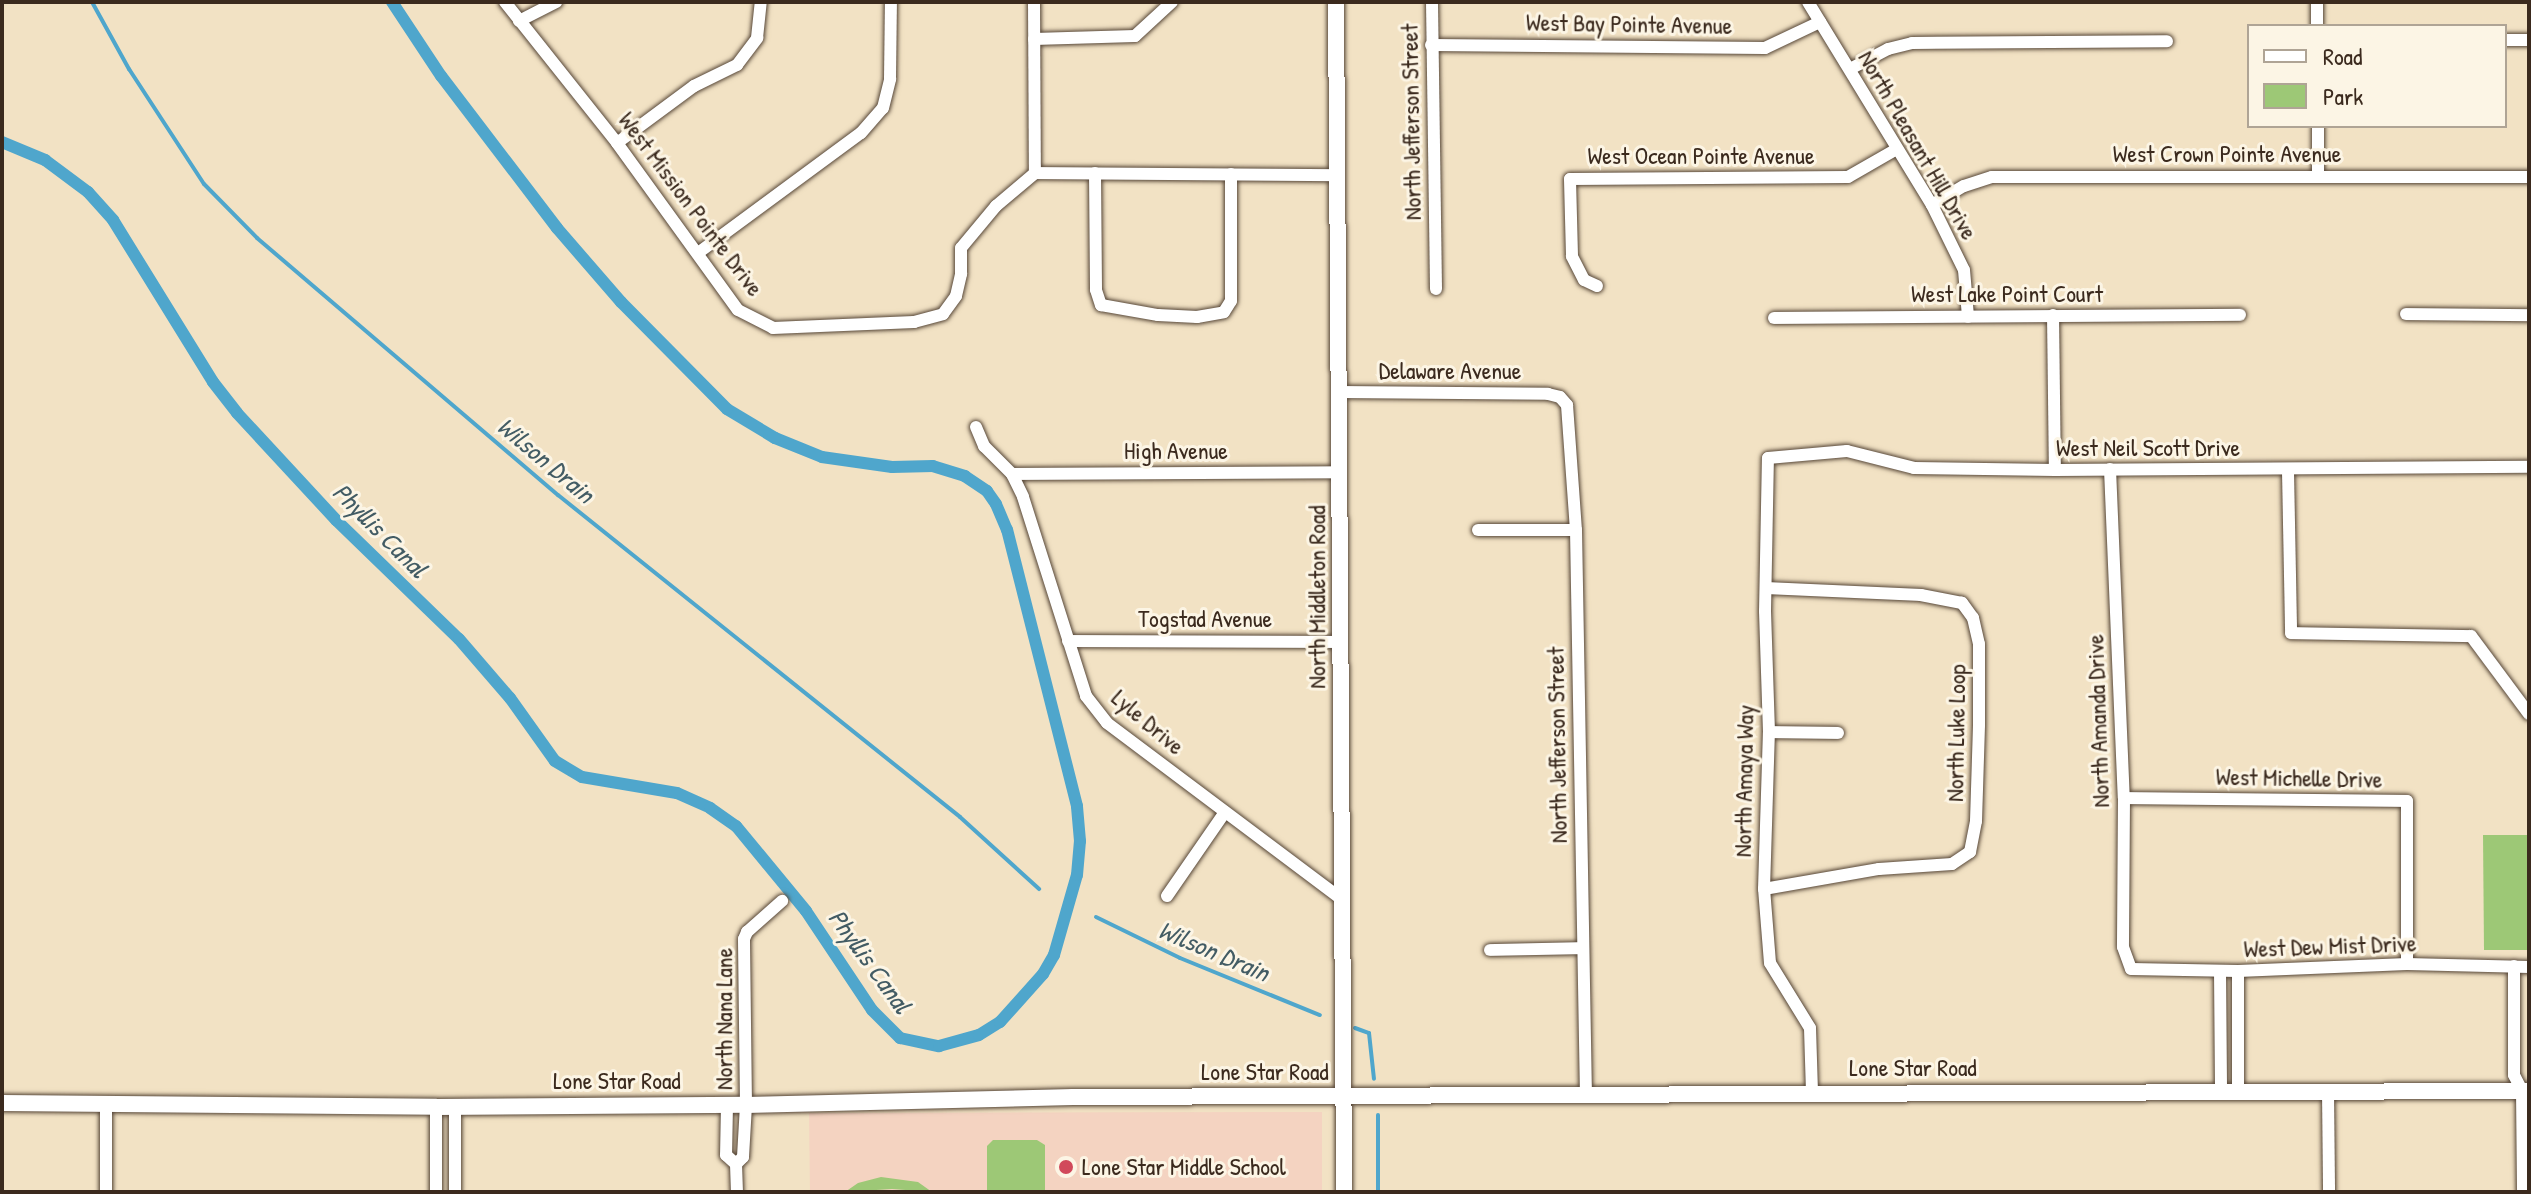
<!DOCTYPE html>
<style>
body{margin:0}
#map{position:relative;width:2531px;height:1194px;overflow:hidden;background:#f2e2c4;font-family:"Patrick Hand",sans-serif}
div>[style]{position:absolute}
.built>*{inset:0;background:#f4d3c1}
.green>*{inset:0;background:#9dc876}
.stream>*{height:4px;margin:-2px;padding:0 2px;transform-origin:2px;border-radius:2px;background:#4fa6cc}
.canal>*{height:12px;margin:-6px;padding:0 6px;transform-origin:6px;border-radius:6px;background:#4fa6cc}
.roads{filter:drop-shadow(0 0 2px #564637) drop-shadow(0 0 2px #564637)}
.minor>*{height:12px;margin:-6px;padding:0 6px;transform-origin:6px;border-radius:6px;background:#fff}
.major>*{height:16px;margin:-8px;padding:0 8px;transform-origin:8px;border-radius:8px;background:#fff}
.dots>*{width:22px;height:22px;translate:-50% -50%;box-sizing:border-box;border:4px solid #fcf5e5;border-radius:50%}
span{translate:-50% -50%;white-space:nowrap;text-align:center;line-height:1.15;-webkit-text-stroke:6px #fcf5e5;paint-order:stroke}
.street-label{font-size:24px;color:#3b2a1e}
.poi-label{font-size:24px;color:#3b2a1e}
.left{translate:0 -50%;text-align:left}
.water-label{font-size:26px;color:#435c64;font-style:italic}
.frame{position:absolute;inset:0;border:4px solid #3b2a1e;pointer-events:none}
.legend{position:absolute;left:2247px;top:24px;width:260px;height:104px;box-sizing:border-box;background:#fcf5e5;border:2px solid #afa495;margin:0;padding:10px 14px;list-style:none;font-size:24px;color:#3b2a1e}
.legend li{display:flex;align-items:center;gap:16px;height:40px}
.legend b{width:40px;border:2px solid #afa495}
</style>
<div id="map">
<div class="built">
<div style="clip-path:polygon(1322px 1112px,1322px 1192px,810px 1192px,809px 1113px)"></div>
</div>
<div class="green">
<div style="clip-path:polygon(2483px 835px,2529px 835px,2529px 950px,2484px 950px)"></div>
<div style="clip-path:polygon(993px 1140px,1037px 1140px,1045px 1145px,1045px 1192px,987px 1192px,987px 1146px)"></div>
<div style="clip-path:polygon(881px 1177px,918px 1182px,932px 1192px,892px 1189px,845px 1192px,858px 1183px)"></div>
</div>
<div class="stream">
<div style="left:92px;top:2px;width:77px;rotate:61.1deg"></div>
<div style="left:129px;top:69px;width:137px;rotate:56.9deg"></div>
<div style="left:204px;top:184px;width:76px;rotate:45.5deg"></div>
<div style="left:257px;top:238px;width:396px;rotate:40.5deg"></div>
<div style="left:558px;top:495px;width:515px;rotate:38.69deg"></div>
<div style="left:960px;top:817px;width:107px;rotate:42.3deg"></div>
<div style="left:1096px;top:917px;width:93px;rotate:26deg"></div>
<div style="left:1180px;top:958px;width:151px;rotate:22.2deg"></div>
<div style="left:1355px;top:1028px;width:15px;rotate:20deg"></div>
<div style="left:1369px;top:1033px;width:46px;rotate:83.8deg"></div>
<div style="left:1378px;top:1115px;width:77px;rotate:90deg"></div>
</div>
<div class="canal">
<div style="left:2px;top:142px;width:47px;rotate:22.7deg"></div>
<div style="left:45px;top:160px;width:54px;rotate:36.7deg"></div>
<div style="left:88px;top:192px;width:38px;rotate:48deg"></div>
<div style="left:113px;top:220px;width:190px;rotate:58.3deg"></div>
<div style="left:213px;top:382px;width:39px;rotate:52deg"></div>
<div style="left:237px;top:413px;width:146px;rotate:47.2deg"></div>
<div style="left:336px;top:520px;width:171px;rotate:44.1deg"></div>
<div style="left:459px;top:639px;width:78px;rotate:49.2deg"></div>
<div style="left:510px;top:698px;width:77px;rotate:54.5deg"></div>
<div style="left:555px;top:761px;width:31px;rotate:31deg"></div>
<div style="left:582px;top:777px;width:96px;rotate:9.6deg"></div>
<div style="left:677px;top:793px;width:36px;rotate:24deg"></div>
<div style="left:710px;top:808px;width:32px;rotate:35deg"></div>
<div style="left:736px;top:826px;width:110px;rotate:50.5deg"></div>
<div style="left:806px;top:911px;width:119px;rotate:56.3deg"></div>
<div style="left:872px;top:1010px;width:40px;rotate:45deg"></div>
<div style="left:900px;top:1038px;width:40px;rotate:12deg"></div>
<div style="left:939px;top:1046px;width:41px;rotate:-15.4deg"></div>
<div style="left:979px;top:1035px;width:25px;rotate:-32deg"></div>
<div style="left:1000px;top:1022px;width:64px;rotate:-48.1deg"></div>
<div style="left:1043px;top:974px;width:22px;rotate:-60deg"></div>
<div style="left:1054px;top:955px;width:83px;rotate:-74deg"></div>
<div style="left:1077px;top:875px;width:34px;rotate:-85deg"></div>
<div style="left:1080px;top:841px;width:35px;rotate:-95deg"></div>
<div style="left:1077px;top:806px;width:285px;rotate:-104.2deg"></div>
<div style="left:1007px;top:530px;width:28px;rotate:-113deg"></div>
<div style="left:996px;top:504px;width:16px;rotate:-125deg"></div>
<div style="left:987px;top:491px;width:27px;rotate:-146deg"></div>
<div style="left:965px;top:476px;width:34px;rotate:-163deg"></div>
<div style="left:933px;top:466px;width:41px;rotate:178.6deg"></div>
<div style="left:892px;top:467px;width:71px;rotate:-171.9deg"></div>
<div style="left:822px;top:457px;width:51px;rotate:-158deg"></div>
<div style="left:775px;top:438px;width:56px;rotate:-148.9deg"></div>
<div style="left:727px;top:409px;width:151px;rotate:-134.7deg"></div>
<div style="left:621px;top:302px;width:98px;rotate:-130.9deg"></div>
<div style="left:557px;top:228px;width:191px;rotate:-127.3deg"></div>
<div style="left:441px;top:76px;width:89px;rotate:-123.5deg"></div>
</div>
<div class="roads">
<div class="minor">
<div style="left:505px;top:2px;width:180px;rotate:51.5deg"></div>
<div style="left:617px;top:143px;width:206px;rotate:54.1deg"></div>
<div style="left:738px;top:310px;width:39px;rotate:27deg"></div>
<div style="left:773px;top:328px;width:141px;rotate:-2.4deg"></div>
<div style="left:914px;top:322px;width:30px;rotate:-15deg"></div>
<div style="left:943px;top:314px;width:22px;rotate:-54deg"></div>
<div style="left:956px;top:296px;width:23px;rotate:-77deg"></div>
<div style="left:961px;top:274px;width:26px;rotate:-90deg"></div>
<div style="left:961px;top:248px;width:55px;rotate:-50.2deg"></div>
<div style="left:996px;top:206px;width:51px;rotate:-40.2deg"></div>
<div style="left:1035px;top:173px;width:302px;rotate:0.4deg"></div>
<div style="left:1034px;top:2px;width:171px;rotate:89.7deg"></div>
<div style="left:1432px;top:2px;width:287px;rotate:89.2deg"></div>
<div style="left:1808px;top:2px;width:238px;rotate:58.6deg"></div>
<div style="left:1932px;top:205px;width:72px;rotate:63.8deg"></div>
<div style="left:1964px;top:270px;width:47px;rotate:85.1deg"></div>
<div style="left:519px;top:21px;width:42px;rotate:-27.2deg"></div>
<div style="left:2317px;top:26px;width:24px;rotate:-90deg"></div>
<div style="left:1034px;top:39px;width:101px;rotate:-1.7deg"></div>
<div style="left:1135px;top:36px;width:50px;rotate:-42.6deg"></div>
<div style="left:2505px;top:40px;width:24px"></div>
<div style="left:1431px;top:45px;width:334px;rotate:0.5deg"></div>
<div style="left:1765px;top:48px;width:61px;rotate:-25.3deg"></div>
<div style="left:1850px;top:69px;width:43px;rotate:-27.8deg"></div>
<div style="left:1888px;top:49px;width:25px;rotate:-14deg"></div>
<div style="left:1912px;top:43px;width:255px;rotate:-0.4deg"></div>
<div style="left:2318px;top:126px;width:50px;rotate:90deg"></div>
<div style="left:617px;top:143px;width:96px;rotate:-36.5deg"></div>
<div style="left:694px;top:86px;width:48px;rotate:-26deg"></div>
<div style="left:737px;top:65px;width:34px;rotate:-53deg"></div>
<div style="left:757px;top:38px;width:36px;rotate:-84deg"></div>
<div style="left:1095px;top:173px;width:117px;rotate:89.5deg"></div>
<div style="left:1096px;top:290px;width:16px;rotate:72deg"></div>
<div style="left:1101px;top:305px;width:58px;rotate:10deg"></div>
<div style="left:1158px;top:315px;width:39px;rotate:3deg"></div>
<div style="left:1197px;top:317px;width:27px;rotate:-10deg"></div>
<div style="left:1224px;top:312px;width:13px;rotate:-58deg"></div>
<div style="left:1231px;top:301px;width:127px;rotate:-90deg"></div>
<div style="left:1932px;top:205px;width:37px;rotate:-31deg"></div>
<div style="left:1964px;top:186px;width:29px;rotate:-18deg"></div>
<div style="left:1992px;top:177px;width:537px"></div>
<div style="left:698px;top:253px;width:202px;rotate:-36.4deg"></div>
<div style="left:861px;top:133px;width:33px;rotate:-49deg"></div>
<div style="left:883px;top:108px;width:30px;rotate:-76deg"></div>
<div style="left:890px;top:79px;width:77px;rotate:-89.3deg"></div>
<div style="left:1597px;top:286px;width:14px;rotate:-155deg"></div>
<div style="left:1584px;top:280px;width:27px;rotate:-117deg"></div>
<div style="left:1572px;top:256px;width:77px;rotate:-91.5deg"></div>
<div style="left:1570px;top:179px;width:278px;rotate:-0.4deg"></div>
<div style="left:1848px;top:177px;width:54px;rotate:-29.9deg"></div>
<div style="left:2406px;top:314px;width:123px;rotate:0.5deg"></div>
<div style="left:2053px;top:315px;width:155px;rotate:89.3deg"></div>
<div style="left:1774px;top:318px;width:466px;rotate:-0.4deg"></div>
<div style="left:1339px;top:392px;width:209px;rotate:0.5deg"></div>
<div style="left:1548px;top:394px;width:12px;rotate:14deg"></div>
<div style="left:1560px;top:397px;width:11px;rotate:49deg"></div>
<div style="left:1567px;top:405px;width:125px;rotate:85.9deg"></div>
<div style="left:1576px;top:530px;width:565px;rotate:88.99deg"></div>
<div style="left:976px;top:427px;width:21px;rotate:67deg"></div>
<div style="left:984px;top:446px;width:40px;rotate:45deg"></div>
<div style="left:1012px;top:474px;width:25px;rotate:64deg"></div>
<div style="left:1023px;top:497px;width:209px;rotate:72.4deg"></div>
<div style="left:1086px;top:696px;width:34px;rotate:52deg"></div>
<div style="left:1107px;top:723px;width:295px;rotate:36.9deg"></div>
<div style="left:2110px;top:469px;width:329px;rotate:87.6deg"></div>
<div style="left:2124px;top:798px;width:149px;rotate:90.4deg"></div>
<div style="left:2123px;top:947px;width:23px;rotate:70deg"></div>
<div style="left:2131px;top:969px;width:107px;rotate:1.1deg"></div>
<div style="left:2238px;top:971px;width:169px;rotate:-2.4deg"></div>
<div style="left:2407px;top:964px;width:122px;rotate:1.4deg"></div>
<div style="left:2288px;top:471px;width:162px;rotate:88.9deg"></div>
<div style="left:2291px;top:633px;width:180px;rotate:1deg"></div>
<div style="left:2471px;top:636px;width:97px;rotate:53.4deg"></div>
<div style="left:1012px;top:474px;width:328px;rotate:-0.3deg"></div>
<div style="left:1478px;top:530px;width:98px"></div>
<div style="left:1068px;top:641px;width:273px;rotate:0.2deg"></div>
<div style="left:1769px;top:732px;width:69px;rotate:0.8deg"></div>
<div style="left:2124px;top:798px;width:283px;rotate:0.6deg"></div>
<div style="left:2407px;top:801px;width:163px;rotate:90deg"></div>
<div style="left:1764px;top:889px;width:117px;rotate:-9.9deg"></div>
<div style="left:1879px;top:869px;width:73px;rotate:-3.9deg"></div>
<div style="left:1952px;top:864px;width:22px;rotate:-34deg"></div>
<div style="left:1970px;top:852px;width:32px;rotate:-79deg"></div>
<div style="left:1976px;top:821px;width:96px;rotate:-88.2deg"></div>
<div style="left:1979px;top:725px;width:81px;rotate:-90deg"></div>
<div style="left:1979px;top:644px;width:27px;rotate:-103deg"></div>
<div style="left:1973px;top:618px;width:19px;rotate:-126deg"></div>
<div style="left:1962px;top:603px;width:42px;rotate:-169deg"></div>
<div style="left:1921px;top:595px;width:155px;rotate:-177.4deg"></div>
<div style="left:1167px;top:896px;width:102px;rotate:-55.4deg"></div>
<div style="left:1490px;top:950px;width:92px;rotate:-1.2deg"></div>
<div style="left:2514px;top:966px;width:109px;rotate:90deg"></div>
<div style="left:2514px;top:1075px;width:18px;rotate:63deg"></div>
<div style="left:2522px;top:1091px;width:101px;rotate:89.4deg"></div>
<div style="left:2220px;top:971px;width:119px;rotate:89.5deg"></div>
<div style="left:2238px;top:971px;width:119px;rotate:90deg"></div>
<div style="left:2328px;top:1091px;width:101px;rotate:89.4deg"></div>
<div style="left:1812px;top:1092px;width:64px;rotate:-91.8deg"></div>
<div style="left:1810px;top:1028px;width:76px;rotate:-121.6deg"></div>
<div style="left:1770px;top:963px;width:74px;rotate:-94.6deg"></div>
<div style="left:1764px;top:889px;width:157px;rotate:-88.2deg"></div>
<div style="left:1769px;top:732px;width:121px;rotate:-91.9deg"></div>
<div style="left:1765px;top:611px;width:153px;rotate:-88.9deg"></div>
<div style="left:1768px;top:458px;width:79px;rotate:-5.1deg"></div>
<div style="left:1847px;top:451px;width:69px;rotate:14.2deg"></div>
<div style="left:1914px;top:468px;width:141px;rotate:0.8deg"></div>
<div style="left:2055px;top:470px;width:474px;rotate:-0.4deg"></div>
<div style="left:727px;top:1105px;width:50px;rotate:91.1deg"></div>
<div style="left:726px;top:1155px;width:13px;rotate:42deg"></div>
<div style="left:736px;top:1164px;width:10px;rotate:-45deg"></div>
<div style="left:743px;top:1157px;width:52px;rotate:-86.7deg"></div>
<div style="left:746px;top:1105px;width:166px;rotate:-90.7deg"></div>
<div style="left:744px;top:939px;width:8px;rotate:-67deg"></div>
<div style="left:747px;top:932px;width:47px;rotate:-41.5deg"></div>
<div style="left:455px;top:1106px;width:86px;rotate:90deg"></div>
<div style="left:436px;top:1107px;width:85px;rotate:90deg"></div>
<div style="left:736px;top:1164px;width:28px;rotate:88deg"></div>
<div style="left:106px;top:1192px;width:89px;rotate:-90deg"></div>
</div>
<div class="major">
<div style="left:1336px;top:2px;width:1190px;rotate:89.61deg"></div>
<div style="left:2px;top:1103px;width:434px;rotate:0.5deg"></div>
<div style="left:436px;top:1107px;width:310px;rotate:-0.4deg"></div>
<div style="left:746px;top:1105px;width:327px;rotate:-1.4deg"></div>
<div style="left:1073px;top:1097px;width:1456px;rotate:-0.24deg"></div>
</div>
</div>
<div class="dots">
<div style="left:1066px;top:1167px;background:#d1495b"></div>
</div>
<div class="street-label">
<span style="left:1629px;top:24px;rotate:1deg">West Bay Pointe Avenue</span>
<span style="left:1411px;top:122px;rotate:-91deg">North Jefferson Street</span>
<span style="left:1918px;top:145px;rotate:60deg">North Pleasant Hill Drive</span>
<span style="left:2227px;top:154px">West Crown Pointe Avenue</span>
<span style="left:1701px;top:156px">West Ocean Pointe Avenue</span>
<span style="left:691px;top:204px;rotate:53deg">West Mission Pointe Drive</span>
<span style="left:2007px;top:294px">West Lake Point Court</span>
<span style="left:1450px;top:371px">Delaware Avenue</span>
<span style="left:2148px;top:448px">West Neil Scott Drive</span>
<span style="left:1176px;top:451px">High Avenue</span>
<span style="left:1317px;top:597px;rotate:-90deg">North Middleton Road</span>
<span style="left:1205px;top:619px">Togstad Avenue</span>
<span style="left:2098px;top:721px;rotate:-92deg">North Amanda Drive</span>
<span style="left:1148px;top:722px;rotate:40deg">Lyle Drive</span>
<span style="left:1956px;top:733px;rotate:-89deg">North Luke Loop</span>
<span style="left:1557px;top:745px;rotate:-91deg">North Jefferson Street</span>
<span style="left:2299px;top:778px;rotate:1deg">West Michelle Drive</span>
<span style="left:1744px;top:781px;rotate:-89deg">North Amaya Way</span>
<span style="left:2330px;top:946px;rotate:-2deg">West Dew Mist Drive</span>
<span style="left:724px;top:1019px;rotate:-90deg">North Nana Lane</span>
<span style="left:1913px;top:1068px">Lone Star Road</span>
<span style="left:1265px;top:1072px">Lone Star Road</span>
<span style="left:617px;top:1081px">Lone Star Road</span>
</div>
<div class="poi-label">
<span class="left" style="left:1082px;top:1167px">Lone Star Middle School</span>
</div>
<div class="water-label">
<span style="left:546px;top:460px;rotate:40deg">Wilson Drain</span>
<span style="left:380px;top:530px;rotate:45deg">Phyllis Canal</span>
<span style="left:1214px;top:951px;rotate:23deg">Wilson Drain</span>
<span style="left:870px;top:961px;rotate:54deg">Phyllis Canal</span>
</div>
<div class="frame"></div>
<ul class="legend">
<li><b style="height:10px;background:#fff"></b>Road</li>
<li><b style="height:22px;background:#9dc876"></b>Park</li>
</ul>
</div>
